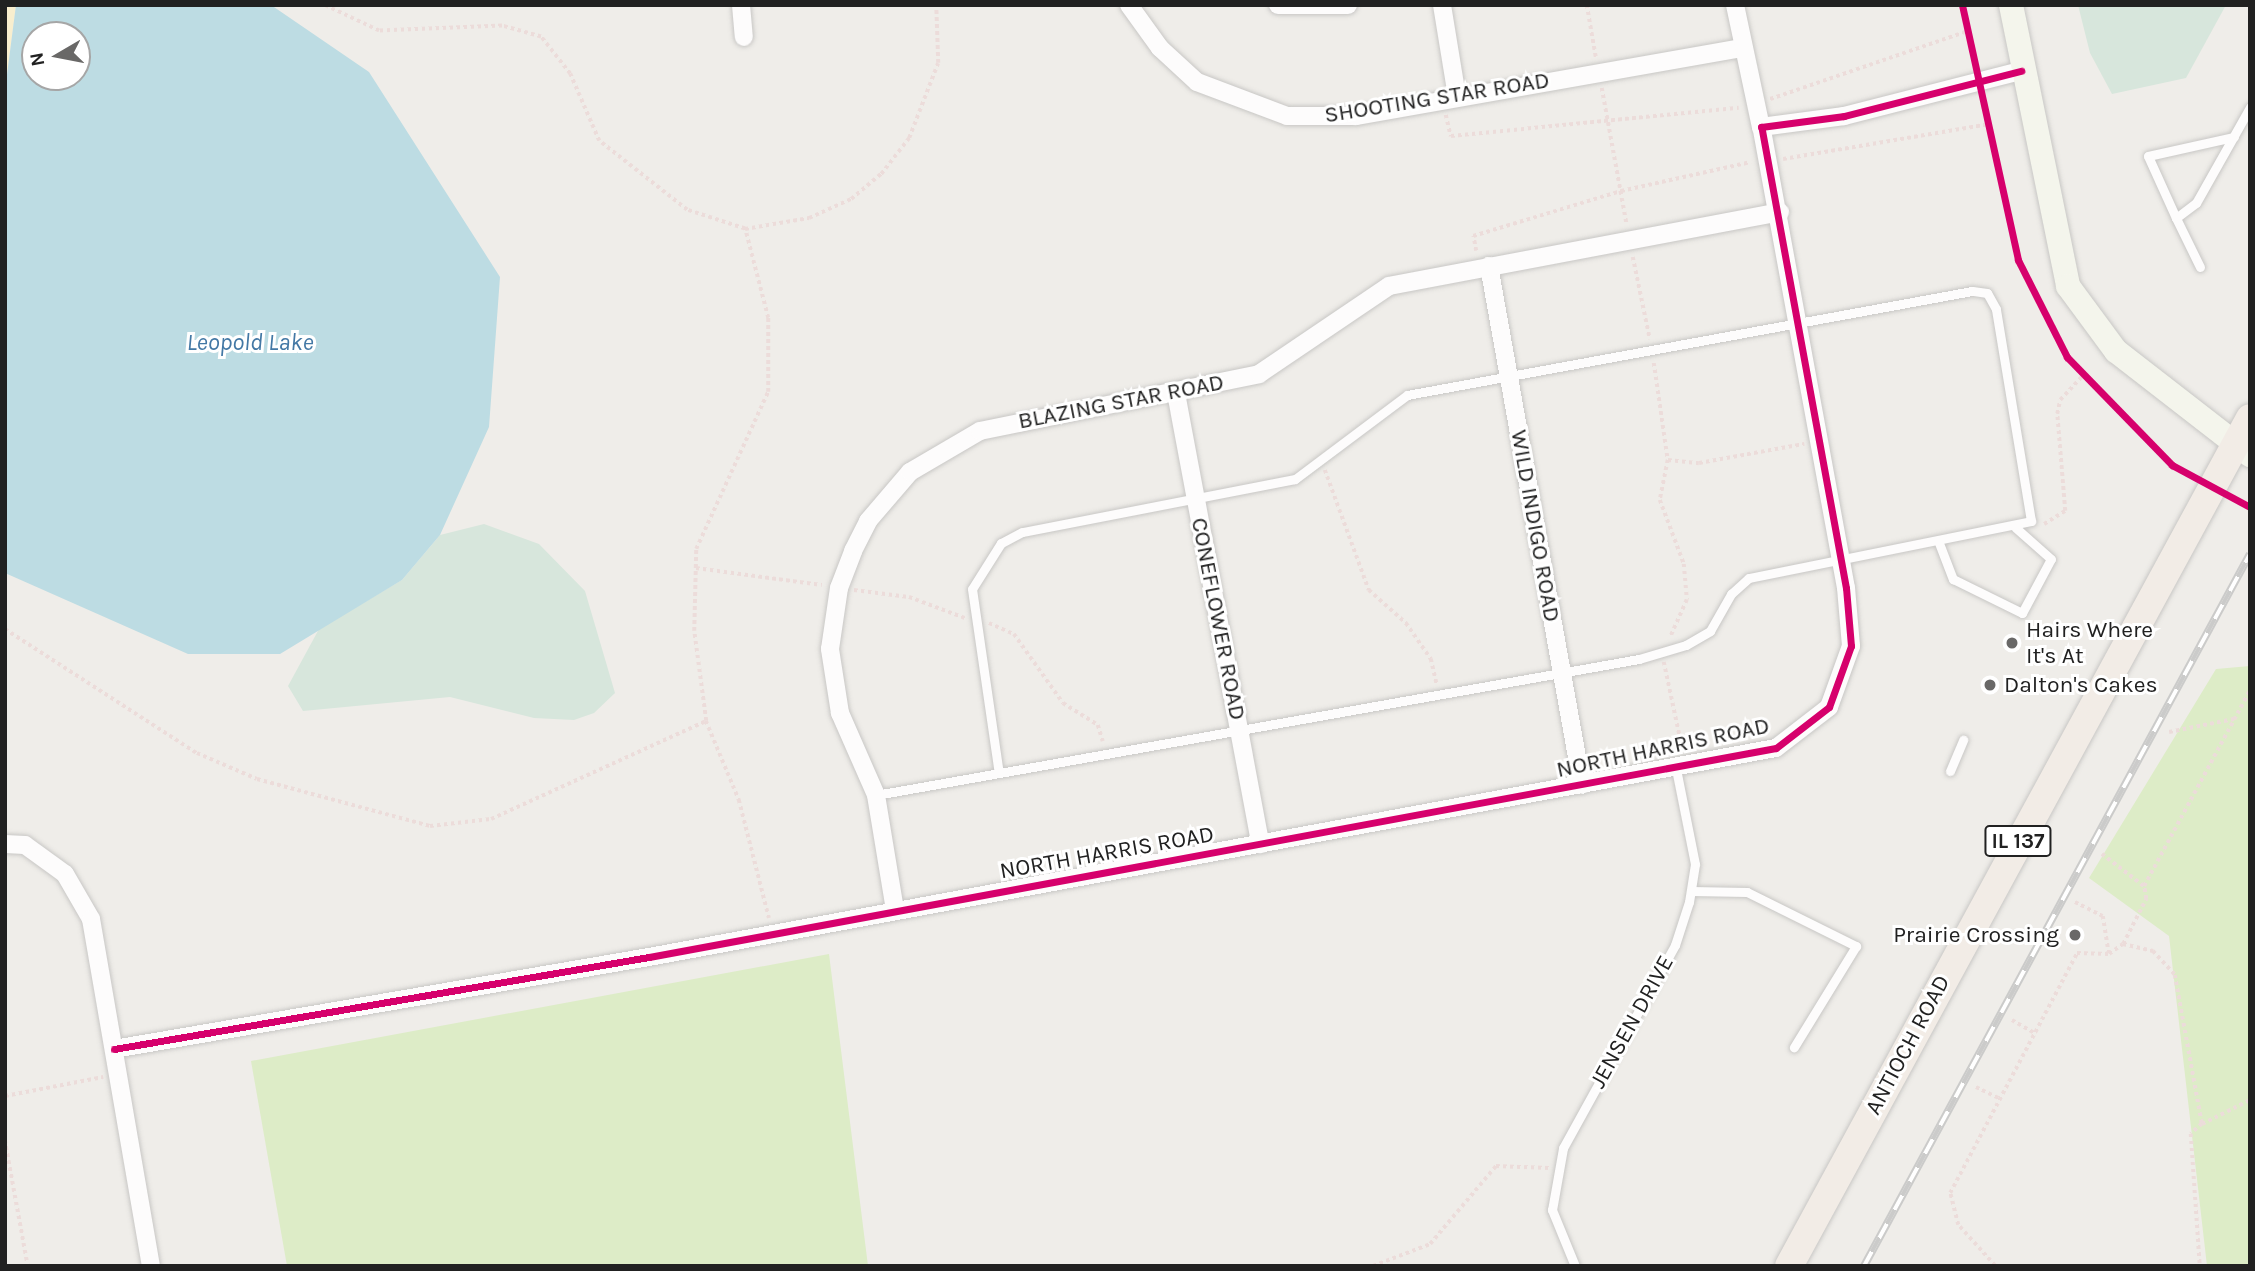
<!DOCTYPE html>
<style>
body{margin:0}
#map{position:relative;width:2255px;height:1271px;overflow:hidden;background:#efede9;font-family:Karla,sans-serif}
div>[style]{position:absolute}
.grass>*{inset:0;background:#ddecc7}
.wetland>*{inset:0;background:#d7e6dc}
.sand>*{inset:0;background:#f8eece}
.water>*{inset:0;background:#bddce3}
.path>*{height:3.5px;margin-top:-1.75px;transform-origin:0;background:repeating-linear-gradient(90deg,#ecdcda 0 3.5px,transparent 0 7px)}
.roads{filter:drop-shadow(0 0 2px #c8c7c5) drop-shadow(0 0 2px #c8c7c5)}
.lane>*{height:9px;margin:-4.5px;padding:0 4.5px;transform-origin:4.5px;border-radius:4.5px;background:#fdfcfc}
.street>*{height:18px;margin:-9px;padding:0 9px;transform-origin:9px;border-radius:9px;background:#fdfcfc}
.secondary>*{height:24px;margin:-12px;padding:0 12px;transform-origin:12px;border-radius:12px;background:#f4f5ec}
.primary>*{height:28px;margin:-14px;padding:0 14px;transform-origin:14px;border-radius:14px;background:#f2ece6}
.rail>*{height:8px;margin-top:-4px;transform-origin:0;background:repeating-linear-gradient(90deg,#fff 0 16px,#cbcbca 0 32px);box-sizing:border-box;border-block:2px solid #cbcbca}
.cycleway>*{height:7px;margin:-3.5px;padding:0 3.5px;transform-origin:3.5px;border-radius:3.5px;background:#d6006c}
.dots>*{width:19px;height:19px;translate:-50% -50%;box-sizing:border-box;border:4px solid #fff;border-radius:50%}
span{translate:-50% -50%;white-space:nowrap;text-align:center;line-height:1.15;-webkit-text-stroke:6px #fff;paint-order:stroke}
.shield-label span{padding:2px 5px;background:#fff;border:2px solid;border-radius:5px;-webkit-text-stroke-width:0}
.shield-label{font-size:21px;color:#212121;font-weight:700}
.street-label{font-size:23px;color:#212121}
.poi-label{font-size:23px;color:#212121}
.left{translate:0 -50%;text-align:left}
.right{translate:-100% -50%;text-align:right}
.water-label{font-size:24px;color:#4378a5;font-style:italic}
.frame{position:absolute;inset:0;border:7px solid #212121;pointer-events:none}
.north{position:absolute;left:21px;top:21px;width:70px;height:70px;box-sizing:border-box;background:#fff;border:2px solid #a6a6a6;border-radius:50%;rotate:260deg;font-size:19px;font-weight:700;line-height:28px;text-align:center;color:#212121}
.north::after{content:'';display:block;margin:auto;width:24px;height:32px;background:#696867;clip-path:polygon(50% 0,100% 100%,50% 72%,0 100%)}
</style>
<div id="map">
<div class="grass">
<div style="clip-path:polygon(2250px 666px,2250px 1266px,2207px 1266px,2169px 936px,2089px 878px,2216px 669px)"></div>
<div style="clip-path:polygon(829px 954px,868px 1266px,287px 1266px,251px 1061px)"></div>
</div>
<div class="wetland">
<div style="clip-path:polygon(2078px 5px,2226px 5px,2186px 78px,2112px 94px,2090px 53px)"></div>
<div style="clip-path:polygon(484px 524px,539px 544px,585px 591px,615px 693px,594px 713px,574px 720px,534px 718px,450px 697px,303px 711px,288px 686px,319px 629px,402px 580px,440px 535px)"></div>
</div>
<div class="sand">
<div style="clip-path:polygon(5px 5px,16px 5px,5px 90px)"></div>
</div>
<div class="water">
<div style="clip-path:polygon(evenodd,16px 5px,271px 5px,369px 72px,500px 277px,489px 427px,440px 535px,402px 580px,280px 654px,188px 654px,5px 573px,5px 90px,16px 5px,35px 35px,77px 35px,77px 77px,35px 77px,35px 35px)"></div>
</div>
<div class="path">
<div style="left:1587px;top:5px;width:53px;rotate:80.2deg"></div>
<div style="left:1602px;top:88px;width:139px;rotate:79.7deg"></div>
<div style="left:1770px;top:99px;width:208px;rotate:-19deg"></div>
<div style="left:1446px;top:115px;width:22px;rotate:77deg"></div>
<div style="left:1451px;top:136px;width:289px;rotate:-5.6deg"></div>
<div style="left:1783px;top:159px;width:211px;rotate:-9.6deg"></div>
<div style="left:745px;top:229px;width:65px;rotate:-9.8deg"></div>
<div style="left:809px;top:218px;width:46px;rotate:-24.3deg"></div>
<div style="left:851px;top:199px;width:39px;rotate:-40deg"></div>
<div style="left:881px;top:174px;width:46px;rotate:-52.1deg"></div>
<div style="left:909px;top:138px;width:80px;rotate:-68.9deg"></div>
<div style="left:938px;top:63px;width:58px;rotate:-92deg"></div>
<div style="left:1476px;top:251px;width:15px;rotate:-101deg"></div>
<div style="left:1473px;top:236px;width:155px;rotate:-16.9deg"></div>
<div style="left:1621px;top:191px;width:133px;rotate:-12.6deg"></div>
<div style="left:1633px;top:257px;width:84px;rotate:78.3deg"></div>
<div style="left:1654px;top:363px;width:98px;rotate:81.8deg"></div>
<div style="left:1668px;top:460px;width:41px;rotate:101.3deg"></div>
<div style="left:1660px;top:500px;width:68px;rotate:69.4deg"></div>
<div style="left:1684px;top:564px;width:36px;rotate:85deg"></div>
<div style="left:1687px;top:600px;width:39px;rotate:114deg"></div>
<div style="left:1668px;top:460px;width:31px;rotate:6deg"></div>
<div style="left:1699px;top:463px;width:107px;rotate:-10.3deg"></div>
<div style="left:1325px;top:470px;width:128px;rotate:69.9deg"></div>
<div style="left:1369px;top:590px;width:50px;rotate:41.7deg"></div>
<div style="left:1406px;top:623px;width:44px;rotate:55.2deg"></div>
<div style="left:1431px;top:659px;width:26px;rotate:77deg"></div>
<div style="left:2044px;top:524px;width:25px;rotate:-32deg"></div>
<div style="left:2065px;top:511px;width:97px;rotate:-94.7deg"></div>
<div style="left:2057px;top:414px;width:14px;rotate:-78deg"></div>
<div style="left:2060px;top:400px;width:37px;rotate:-47deg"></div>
<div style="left:696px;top:568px;width:127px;rotate:7.7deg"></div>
<div style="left:854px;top:590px;width:55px;rotate:7.3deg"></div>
<div style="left:909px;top:597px;width:60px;rotate:20.6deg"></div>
<div style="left:989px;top:623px;width:27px;rotate:24deg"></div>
<div style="left:1014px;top:634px;width:85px;rotate:54.6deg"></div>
<div style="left:1063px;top:703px;width:41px;rotate:32.2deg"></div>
<div style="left:1098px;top:725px;width:17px;rotate:73deg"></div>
<div style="left:5px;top:629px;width:229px;rotate:32.9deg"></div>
<div style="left:197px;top:753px;width:65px;rotate:23.4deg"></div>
<div style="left:257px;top:779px;width:179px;rotate:15.2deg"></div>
<div style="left:430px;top:826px;width:61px;rotate:-6.5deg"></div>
<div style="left:491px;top:819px;width:236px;rotate:-24.5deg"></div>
<div style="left:706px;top:721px;width:91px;rotate:-97.6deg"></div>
<div style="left:694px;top:631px;width:82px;rotate:-88.6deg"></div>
<div style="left:696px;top:549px;width:173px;rotate:-65.4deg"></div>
<div style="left:768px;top:392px;width:74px;rotate:-90deg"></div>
<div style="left:768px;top:318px;width:92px;rotate:-104.5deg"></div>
<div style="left:745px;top:229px;width:61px;rotate:-161.9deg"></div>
<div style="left:687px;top:210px;width:112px;rotate:-141.9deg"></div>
<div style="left:599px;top:141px;width:73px;rotate:-113.4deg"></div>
<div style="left:570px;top:74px;width:47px;rotate:-128.1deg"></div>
<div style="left:541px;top:37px;width:41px;rotate:-164.2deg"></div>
<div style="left:502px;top:26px;width:123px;rotate:177.7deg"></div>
<div style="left:379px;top:31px;width:61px;rotate:-154.7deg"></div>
<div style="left:1664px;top:662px;width:87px;rotate:78deg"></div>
<div style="left:706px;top:721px;width:86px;rotate:67.3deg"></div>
<div style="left:739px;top:800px;width:122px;rotate:75.7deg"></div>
<div style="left:2169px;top:732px;width:66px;rotate:-11.3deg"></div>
<div style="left:2102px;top:854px;width:53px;rotate:37.3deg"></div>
<div style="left:2075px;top:902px;width:31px;rotate:27deg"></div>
<div style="left:2103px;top:916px;width:38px;rotate:81deg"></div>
<div style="left:2123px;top:944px;width:31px;rotate:13deg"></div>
<div style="left:2153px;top:951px;width:33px;rotate:47deg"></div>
<div style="left:2175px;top:975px;width:151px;rotate:79.7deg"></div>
<div style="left:2202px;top:1124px;width:15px;rotate:138deg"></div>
<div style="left:2191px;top:1134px;width:132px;rotate:86.1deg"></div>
<div style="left:2012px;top:1020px;width:28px;rotate:30deg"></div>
<div style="left:1976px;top:1087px;width:28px;rotate:26deg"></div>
<div style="left:5px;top:1096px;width:100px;rotate:-11deg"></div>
<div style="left:2202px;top:1124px;width:54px;rotate:-26.6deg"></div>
<div style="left:5px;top:1140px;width:128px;rotate:79.7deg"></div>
<div style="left:1373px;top:1266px;width:61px;rotate:-21.1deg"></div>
<div style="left:1430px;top:1244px;width:102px;rotate:-49.8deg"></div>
<div style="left:1496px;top:1166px;width:53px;rotate:2.2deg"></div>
<div style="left:1995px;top:1266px;width:55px;rotate:-132.1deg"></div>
<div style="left:1958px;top:1225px;width:33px;rotate:-104deg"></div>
<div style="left:1950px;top:1193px;width:272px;rotate:-62.1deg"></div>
<div style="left:2077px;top:953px;width:32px;rotate:2deg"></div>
<div style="left:2109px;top:954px;width:17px;rotate:-36deg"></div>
<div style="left:2123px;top:944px;width:51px;rotate:-62.9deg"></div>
<div style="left:2146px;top:899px;width:13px;rotate:-99deg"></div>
<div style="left:2144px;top:886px;width:223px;rotate:-61.6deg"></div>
</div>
<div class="roads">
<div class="lane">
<div style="left:2176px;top:218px;width:68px;rotate:-114.3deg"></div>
<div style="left:2148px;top:156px;width:88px;rotate:-12.5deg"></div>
<div style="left:2200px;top:267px;width:55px;rotate:-116.1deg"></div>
<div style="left:2176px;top:218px;width:25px;rotate:-37deg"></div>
<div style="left:2196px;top:203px;width:110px;rotate:-60.6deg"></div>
<div style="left:1939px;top:543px;width:39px;rotate:69deg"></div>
<div style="left:1953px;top:579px;width:77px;rotate:26.2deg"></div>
<div style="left:2022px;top:613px;width:61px;rotate:-61.8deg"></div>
<div style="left:2051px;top:559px;width:47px;rotate:-138.5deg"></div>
<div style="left:1950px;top:771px;width:34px;rotate:-67deg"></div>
<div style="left:876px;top:795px;width:775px;rotate:-10.11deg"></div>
<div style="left:1639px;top:659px;width:49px;rotate:-16.6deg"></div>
<div style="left:1686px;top:645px;width:28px;rotate:-30deg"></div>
<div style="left:1710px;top:631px;width:43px;rotate:-60.4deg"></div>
<div style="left:1731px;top:594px;width:24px;rotate:-42deg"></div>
<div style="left:1749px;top:578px;width:288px;rotate:-11.4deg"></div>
<div style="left:2031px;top:521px;width:215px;rotate:-99.4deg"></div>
<div style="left:1996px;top:309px;width:18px;rotate:-119deg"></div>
<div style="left:1987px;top:293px;width:15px;rotate:-172deg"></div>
<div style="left:1972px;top:291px;width:574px;rotate:169.57deg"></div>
<div style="left:1407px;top:395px;width:140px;rotate:143.1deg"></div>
<div style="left:1295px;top:479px;width:278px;rotate:169deg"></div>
<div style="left:1022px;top:532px;width:24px;rotate:152deg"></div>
<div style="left:1001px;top:543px;width:54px;rotate:122.2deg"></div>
<div style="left:972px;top:589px;width:186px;rotate:81.7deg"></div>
<div style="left:1691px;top:891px;width:56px;rotate:1deg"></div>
<div style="left:1747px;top:892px;width:122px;rotate:26.4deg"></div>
<div style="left:1856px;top:946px;width:119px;rotate:121.5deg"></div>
<div style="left:1575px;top:1266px;width:61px;rotate:-112.3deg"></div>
<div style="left:1552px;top:1210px;width:63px;rotate:-79.9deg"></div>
<div style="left:1563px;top:1148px;width:232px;rotate:-61.1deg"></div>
<div style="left:1675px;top:945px;width:45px;rotate:-72deg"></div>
<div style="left:1689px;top:902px;width:38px;rotate:-81deg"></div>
<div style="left:1695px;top:864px;width:97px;rotate:-101.3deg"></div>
</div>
<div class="street">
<div style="left:741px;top:5px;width:32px;rotate:85deg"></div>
<div style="left:1129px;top:5px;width:53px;rotate:54.2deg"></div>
<div style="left:1160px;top:48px;width:50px;rotate:42.6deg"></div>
<div style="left:1197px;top:82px;width:96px;rotate:20.7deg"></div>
<div style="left:1287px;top:116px;width:69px"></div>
<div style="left:1356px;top:116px;width:392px;rotate:-10deg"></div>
<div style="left:1278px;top:5px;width:70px"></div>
<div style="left:1442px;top:5px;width:93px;rotate:80.7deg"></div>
<div style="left:1735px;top:5px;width:125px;rotate:78deg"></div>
<div style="left:1489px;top:266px;width:527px;rotate:79.84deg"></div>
<div style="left:1176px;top:393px;width:459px;rotate:79.4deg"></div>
<div style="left:5px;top:844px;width:20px;rotate:3deg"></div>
<div style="left:25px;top:845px;width:49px;rotate:35.9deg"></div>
<div style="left:65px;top:874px;width:52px;rotate:60deg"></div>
<div style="left:91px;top:919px;width:352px;rotate:80.2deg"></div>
<div style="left:895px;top:910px;width:117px;rotate:-99.4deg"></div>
<div style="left:876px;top:795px;width:90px;rotate:-113.7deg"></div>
<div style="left:840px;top:713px;width:65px;rotate:-98.9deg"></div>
<div style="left:830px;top:649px;width:62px;rotate:-81.6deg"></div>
<div style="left:839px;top:588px;width:40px;rotate:-69deg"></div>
<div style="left:853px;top:551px;width:34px;rotate:-63deg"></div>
<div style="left:868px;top:521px;width:65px;rotate:-49.4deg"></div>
<div style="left:910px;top:472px;width:81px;rotate:-30.4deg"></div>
<div style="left:980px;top:431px;width:285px;rotate:-11.5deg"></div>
<div style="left:1259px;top:374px;width:157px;rotate:-34.1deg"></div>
<div style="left:1389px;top:286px;width:398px;rotate:-10.7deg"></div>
<div style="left:114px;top:1049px;width:543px;rotate:-9.76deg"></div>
<div style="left:649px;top:957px;width:1146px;rotate:-10.51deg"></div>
<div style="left:1776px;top:748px;width:67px;rotate:-37.7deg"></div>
<div style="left:1829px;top:707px;width:65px;rotate:-70.2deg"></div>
<div style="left:1851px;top:646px;width:58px;rotate:-94.9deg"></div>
<div style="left:1846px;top:588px;width:469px;rotate:-100.4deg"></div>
<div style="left:1761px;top:127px;width:84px;rotate:-7.5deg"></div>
<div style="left:1844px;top:116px;width:183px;rotate:-14.3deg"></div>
</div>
<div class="secondary">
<div style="left:2011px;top:5px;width:287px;rotate:78.5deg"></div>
<div style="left:2068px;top:286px;width:81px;rotate:53.6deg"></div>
<div style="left:2116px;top:351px;width:170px;rotate:37.8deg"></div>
</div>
<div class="primary">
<div style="left:1789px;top:1266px;width:965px;rotate:-61.47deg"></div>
</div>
</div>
<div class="rail">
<div style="left:1864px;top:1266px;width:810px;rotate:-61.54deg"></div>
</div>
<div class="cycleway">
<div style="left:1962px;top:5px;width:261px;rotate:77.6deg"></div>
<div style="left:2018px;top:260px;width:109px;rotate:63.2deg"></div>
<div style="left:2067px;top:357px;width:151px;rotate:45.8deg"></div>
<div style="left:2172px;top:465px;width:89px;rotate:28.3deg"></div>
<div style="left:114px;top:1049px;width:543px;rotate:-9.76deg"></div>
<div style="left:649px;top:957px;width:1146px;rotate:-10.51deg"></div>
<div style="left:1776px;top:748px;width:67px;rotate:-37.7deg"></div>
<div style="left:1829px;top:707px;width:65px;rotate:-70.2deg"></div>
<div style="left:1851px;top:646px;width:58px;rotate:-94.9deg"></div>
<div style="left:1846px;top:588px;width:469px;rotate:-100.4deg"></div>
<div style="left:1761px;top:127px;width:84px;rotate:-7.5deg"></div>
<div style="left:1844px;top:116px;width:183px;rotate:-14.3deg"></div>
</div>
<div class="dots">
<div style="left:2012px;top:643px;background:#696867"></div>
<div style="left:1990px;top:685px;background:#696867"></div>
<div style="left:2075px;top:935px;background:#696867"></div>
</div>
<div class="shield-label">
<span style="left:2018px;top:841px">IL 137</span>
</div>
<div class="street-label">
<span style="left:1437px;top:98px;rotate:-9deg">SHOOTING STAR ROAD</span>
<span style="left:1121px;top:402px;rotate:-11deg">BLAZING STAR ROAD</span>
<span style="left:1535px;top:526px;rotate:80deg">WILD INDIGO ROAD</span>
<span style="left:1218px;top:619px;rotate:79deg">CONEFLOWER ROAD</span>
<span style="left:1663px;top:748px;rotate:-12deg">NORTH HARRIS ROAD</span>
<span style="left:1107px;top:853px;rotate:-10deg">NORTH HARRIS ROAD</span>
<span style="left:1632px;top:1022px;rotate:-61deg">JENSEN DRIVE</span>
<span style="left:1908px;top:1045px;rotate:-62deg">ANTIOCH ROAD</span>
</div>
<div class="poi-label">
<span class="left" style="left:2026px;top:643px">Hairs Where<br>It's At</span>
<span class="left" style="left:2004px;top:685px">Dalton's Cakes</span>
<span class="right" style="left:2059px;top:935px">Prairie Crossing</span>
</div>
<div class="water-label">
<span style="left:250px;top:343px">Leopold Lake</span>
</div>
<div class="frame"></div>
<div class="north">N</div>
</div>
